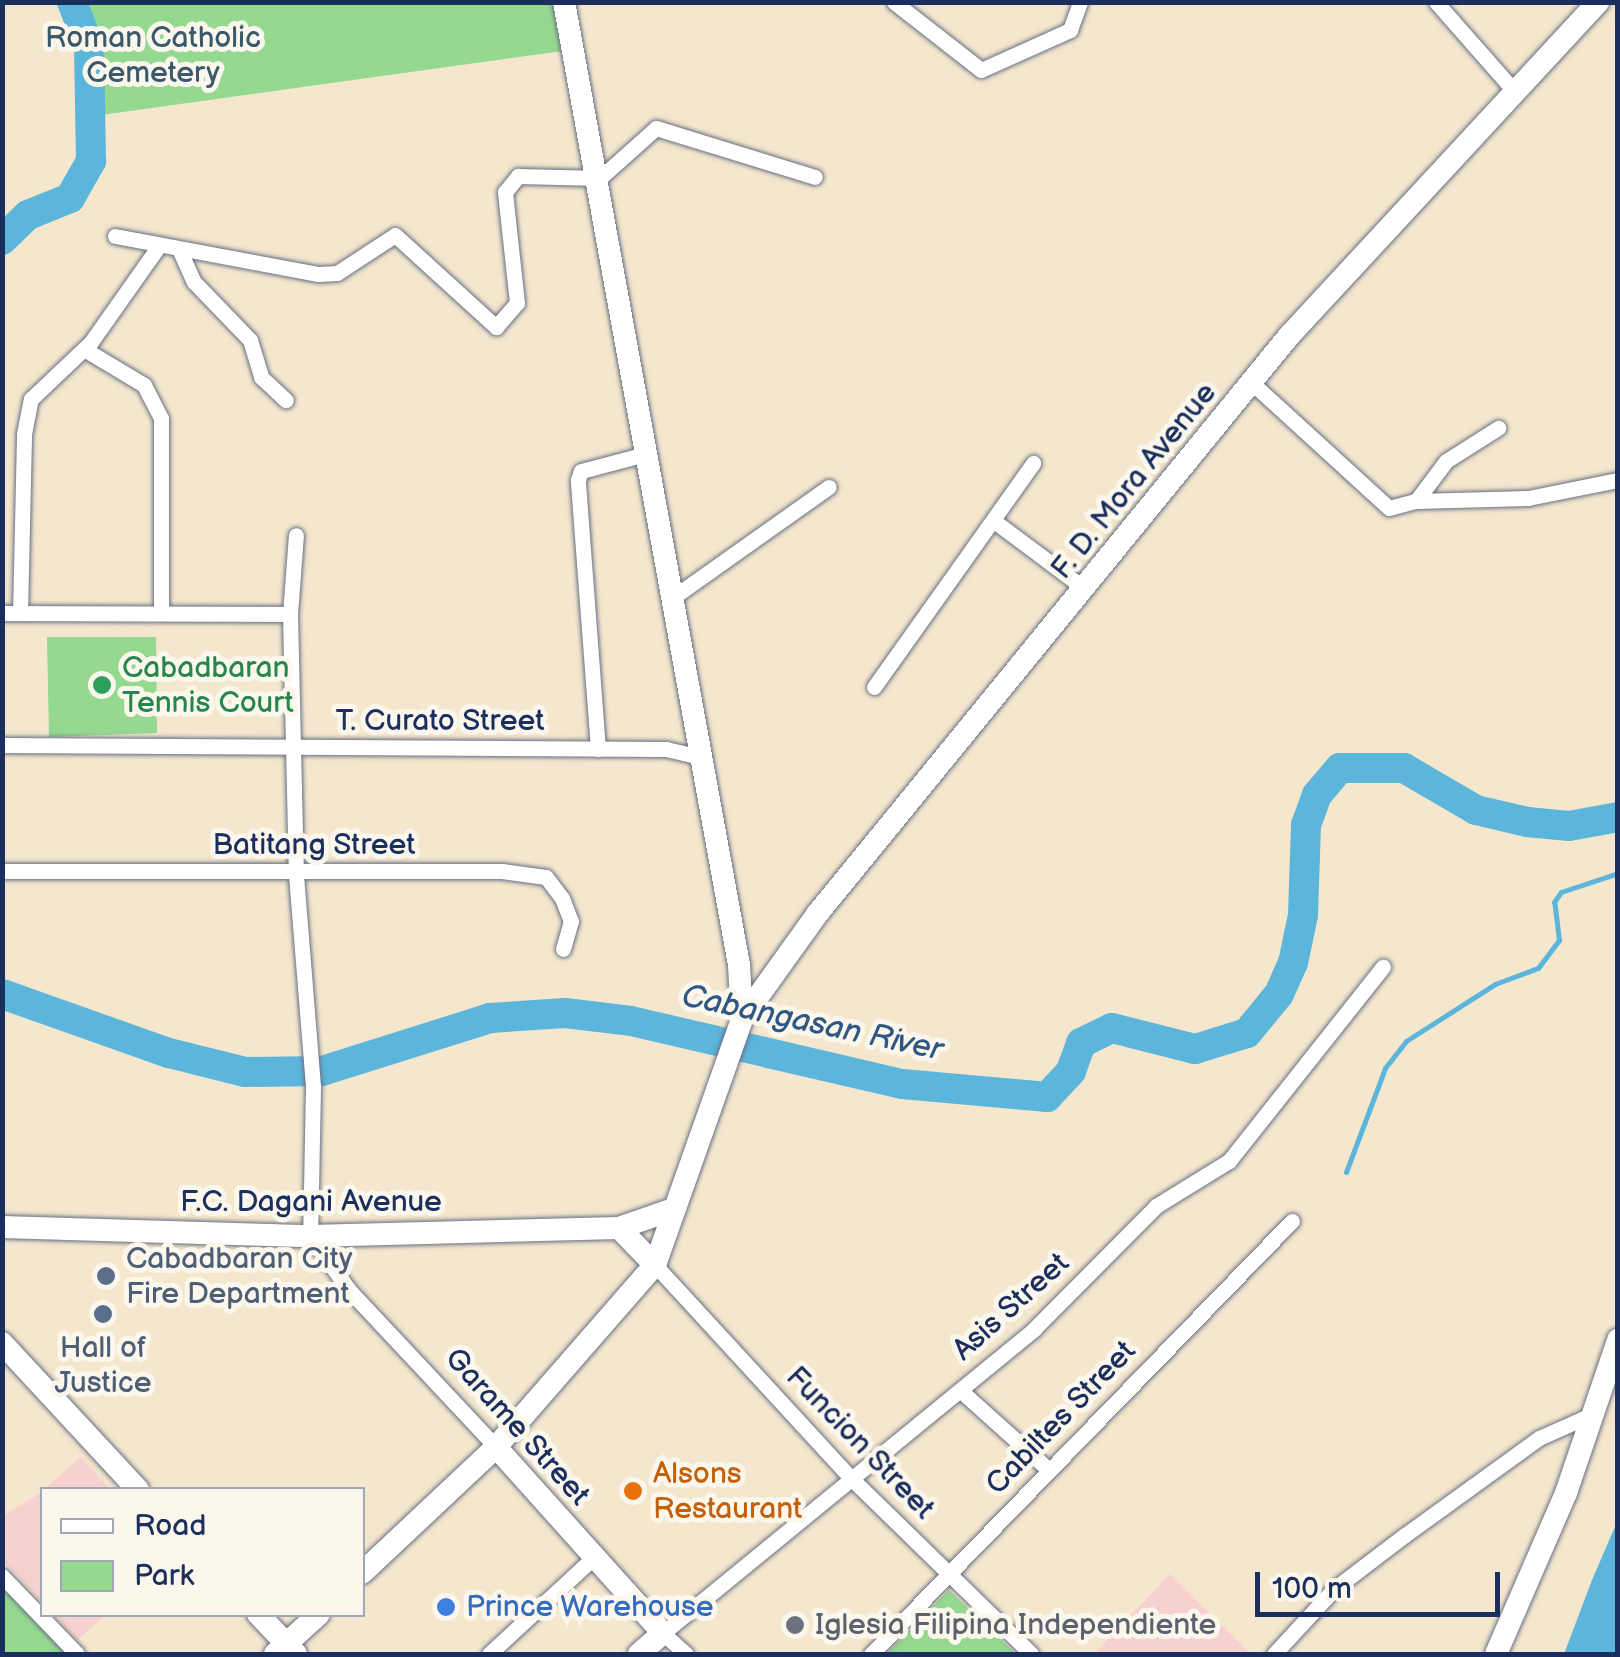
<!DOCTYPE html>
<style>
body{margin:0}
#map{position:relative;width:1620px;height:1657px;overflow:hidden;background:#f4e7cd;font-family:"Balsamiq Sans",sans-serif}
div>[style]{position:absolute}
.built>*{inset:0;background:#f7d0d0}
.green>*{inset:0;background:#95d890}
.water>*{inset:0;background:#5cb5da}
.stream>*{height:5px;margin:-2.5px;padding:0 2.5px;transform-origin:2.5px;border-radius:2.5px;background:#5cb5da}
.river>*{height:30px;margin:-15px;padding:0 15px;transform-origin:15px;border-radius:15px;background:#5cb5da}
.roads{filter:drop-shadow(0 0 2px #676f85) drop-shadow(0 0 2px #676f85)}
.street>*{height:15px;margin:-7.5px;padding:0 7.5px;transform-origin:7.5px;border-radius:7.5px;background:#fff}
.secondary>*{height:22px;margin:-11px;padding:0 11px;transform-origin:11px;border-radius:11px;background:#fff}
.dots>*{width:28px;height:28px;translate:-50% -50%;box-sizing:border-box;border:5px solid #fbf7ec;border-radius:50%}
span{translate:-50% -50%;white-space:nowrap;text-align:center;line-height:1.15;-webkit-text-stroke:10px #fbf7ec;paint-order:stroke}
.park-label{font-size:30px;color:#3a596a}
.street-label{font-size:30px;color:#1b2f5e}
.leisure-label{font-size:30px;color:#27864d}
.left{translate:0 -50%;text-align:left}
.service-label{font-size:30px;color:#4e5e75}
.food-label{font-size:30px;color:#c56008}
.shop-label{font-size:30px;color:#366cbe}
.worship-label{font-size:30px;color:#5b616d}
.water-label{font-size:32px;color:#2e5783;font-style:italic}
.frame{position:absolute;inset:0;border:5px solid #1b2f5e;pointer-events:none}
.legend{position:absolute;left:40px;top:1487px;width:325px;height:130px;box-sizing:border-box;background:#fbf7ec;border:2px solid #a1a7b3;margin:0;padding:12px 18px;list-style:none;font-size:30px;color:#1b2f5e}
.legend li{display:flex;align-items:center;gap:20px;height:50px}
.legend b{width:50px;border:2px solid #a1a7b3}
.scale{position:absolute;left:1255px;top:1572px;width:245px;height:45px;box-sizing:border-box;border:5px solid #1b2f5e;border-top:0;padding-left:12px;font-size:30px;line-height:35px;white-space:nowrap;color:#1b2f5e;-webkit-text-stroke:8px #fbf7ec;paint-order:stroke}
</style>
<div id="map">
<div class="built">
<div style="clip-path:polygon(81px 1457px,110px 1489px,45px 1489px,80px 1457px)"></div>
<div style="clip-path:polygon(42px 1492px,42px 1602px,2px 1560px,3px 1516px)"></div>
<div style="clip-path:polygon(1170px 1574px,1251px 1654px,1094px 1654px)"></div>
<div style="clip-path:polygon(54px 1615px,105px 1615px,78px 1640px)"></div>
</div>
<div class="green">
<div style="clip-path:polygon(81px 3px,556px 3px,563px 51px,94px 116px,98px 44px)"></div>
<div style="clip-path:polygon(47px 637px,156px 637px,157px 733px,49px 737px)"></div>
<div style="clip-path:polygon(3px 1584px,68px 1654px,3px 1654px)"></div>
<div style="clip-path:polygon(949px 1590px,1016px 1654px,886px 1654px)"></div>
</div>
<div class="water">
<div style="clip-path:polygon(1617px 1522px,1617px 1654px,1564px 1654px,1592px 1580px)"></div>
</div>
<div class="stream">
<div style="left:1346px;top:1172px;width:111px;rotate:-69.4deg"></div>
<div style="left:1385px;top:1068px;width:34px;rotate:-52deg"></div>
<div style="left:1406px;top:1041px;width:106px;rotate:-32.6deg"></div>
<div style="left:1495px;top:984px;width:46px;rotate:-20.4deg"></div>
<div style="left:1538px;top:968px;width:35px;rotate:-53deg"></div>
<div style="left:1559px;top:940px;width:38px;rotate:-97deg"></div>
<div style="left:1554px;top:902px;width:12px;rotate:-55deg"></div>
<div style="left:1561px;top:892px;width:60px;rotate:-18.4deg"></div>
</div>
<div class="river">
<div style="left:2px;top:240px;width:36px;rotate:-44deg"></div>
<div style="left:28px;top:215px;width:45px;rotate:-22deg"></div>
<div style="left:70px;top:198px;width:43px;rotate:-60.4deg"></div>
<div style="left:91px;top:161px;width:115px;rotate:-91deg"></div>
<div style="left:89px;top:46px;width:47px;rotate:-111.1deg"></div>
<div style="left:2px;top:994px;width:177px;rotate:19.5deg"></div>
<div style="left:169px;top:1053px;width:78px;rotate:14deg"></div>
<div style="left:245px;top:1072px;width:77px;rotate:-0.7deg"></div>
<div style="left:322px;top:1071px;width:176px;rotate:-17.5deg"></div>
<div style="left:490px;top:1018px;width:75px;rotate:-3.8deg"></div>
<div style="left:565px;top:1013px;width:66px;rotate:6.9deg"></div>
<div style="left:631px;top:1021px;width:278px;rotate:13.1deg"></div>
<div style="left:902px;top:1084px;width:146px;rotate:5.1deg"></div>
<div style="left:1047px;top:1097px;width:35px;rotate:-47deg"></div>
<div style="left:1071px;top:1071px;width:30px;rotate:-70deg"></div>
<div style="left:1081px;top:1043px;width:34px;rotate:-26deg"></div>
<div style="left:1112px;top:1028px;width:86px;rotate:14.2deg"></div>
<div style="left:1195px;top:1049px;width:54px;rotate:-17.1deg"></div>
<div style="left:1247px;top:1033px;width:50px;rotate:-50.6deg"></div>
<div style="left:1279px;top:994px;width:34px;rotate:-66deg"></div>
<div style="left:1293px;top:963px;width:49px;rotate:-78.2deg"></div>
<div style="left:1303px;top:915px;width:90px;rotate:-88.1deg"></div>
<div style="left:1306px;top:825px;width:32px;rotate:-70deg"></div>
<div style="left:1317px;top:795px;width:35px;rotate:-50deg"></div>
<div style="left:1340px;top:768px;width:64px"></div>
<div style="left:1404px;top:768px;width:83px;rotate:30.3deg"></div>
<div style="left:1476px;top:810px;width:52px;rotate:13.2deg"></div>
<div style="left:1527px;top:822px;width:42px;rotate:5.4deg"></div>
<div style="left:1569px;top:826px;width:50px;rotate:-10.4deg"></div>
</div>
<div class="roads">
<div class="street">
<div style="left:894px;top:2px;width:110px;rotate:38deg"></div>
<div style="left:981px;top:70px;width:98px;rotate:-24.2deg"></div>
<div style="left:1070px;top:30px;width:30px;rotate:-70deg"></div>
<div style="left:1436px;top:2px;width:120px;rotate:48.7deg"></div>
<div style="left:115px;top:236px;width:207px;rotate:10.6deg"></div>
<div style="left:318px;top:274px;width:19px;rotate:-3deg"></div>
<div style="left:337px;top:273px;width:69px;rotate:-33.2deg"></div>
<div style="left:395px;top:235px;width:137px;rotate:42.3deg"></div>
<div style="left:496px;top:327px;width:32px;rotate:-49deg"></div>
<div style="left:517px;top:303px;width:112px;rotate:-96.2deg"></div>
<div style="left:505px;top:192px;width:21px;rotate:-51deg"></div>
<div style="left:518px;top:176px;width:82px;rotate:1.4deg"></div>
<div style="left:600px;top:178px;width:75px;rotate:-41.8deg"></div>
<div style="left:656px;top:128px;width:166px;rotate:17.1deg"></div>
<div style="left:180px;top:251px;width:34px;rotate:66deg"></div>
<div style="left:194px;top:282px;width:81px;rotate:46deg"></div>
<div style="left:250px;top:340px;width:39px;rotate:73deg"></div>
<div style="left:261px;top:377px;width:34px;rotate:43deg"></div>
<div style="left:84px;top:349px;width:70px;rotate:31deg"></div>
<div style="left:144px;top:385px;width:37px;rotate:63deg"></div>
<div style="left:161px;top:418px;width:195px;rotate:90deg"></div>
<div style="left:1252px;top:383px;width:185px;rotate:42.4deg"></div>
<div style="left:1389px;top:508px;width:28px;rotate:-15deg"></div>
<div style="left:1416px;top:501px;width:112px;rotate:-1.5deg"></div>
<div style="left:1528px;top:498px;width:92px;rotate:-11.3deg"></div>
<div style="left:1416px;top:501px;width:50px;rotate:-53.1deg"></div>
<div style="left:1446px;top:461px;width:62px;rotate:-32.4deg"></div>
<div style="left:994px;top:521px;width:112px;rotate:36.7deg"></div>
<div style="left:672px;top:598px;width:192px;rotate:-35.3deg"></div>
<div style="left:2px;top:613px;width:288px;rotate:0.2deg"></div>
<div style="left:290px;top:614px;width:261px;rotate:88.7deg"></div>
<div style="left:296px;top:875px;width:212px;rotate:85.4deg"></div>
<div style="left:313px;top:1086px;width:150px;rotate:91.1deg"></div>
<div style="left:310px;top:1236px;width:67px;rotate:54.2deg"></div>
<div style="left:349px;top:1290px;width:215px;rotate:46.9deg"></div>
<div style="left:20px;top:613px;width:179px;rotate:-88.7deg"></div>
<div style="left:24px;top:434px;width:36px;rotate:-79deg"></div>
<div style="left:31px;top:399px;width:83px;rotate:-43.5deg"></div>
<div style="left:91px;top:342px;width:116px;rotate:-54.8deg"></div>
<div style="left:290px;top:614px;width:79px;rotate:-85.7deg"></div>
<div style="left:874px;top:687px;width:275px;rotate:-54.6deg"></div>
<div style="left:2px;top:745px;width:664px;rotate:0.35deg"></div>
<div style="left:666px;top:749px;width:32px;rotate:13deg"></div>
<div style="left:598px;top:749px;width:270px;rotate:-94.3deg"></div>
<div style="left:578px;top:480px;width:9px;rotate:-72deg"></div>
<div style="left:581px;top:471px;width:67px;rotate:-14.7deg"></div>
<div style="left:2px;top:871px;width:500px"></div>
<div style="left:502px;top:871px;width:44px;rotate:7.8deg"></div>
<div style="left:546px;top:877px;width:26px;rotate:53deg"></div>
<div style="left:562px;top:898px;width:25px;rotate:69deg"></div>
<div style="left:571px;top:921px;width:29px;rotate:106deg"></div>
<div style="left:655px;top:1265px;width:292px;rotate:47.4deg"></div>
<div style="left:853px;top:1480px;width:249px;rotate:44.3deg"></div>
<div style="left:961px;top:1391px;width:118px;rotate:41.9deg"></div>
<div style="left:2px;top:1576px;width:108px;rotate:46.1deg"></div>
<div style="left:489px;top:1654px;width:143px;rotate:-42.7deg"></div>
<div style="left:686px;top:1654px;width:31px;rotate:-138deg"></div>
<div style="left:663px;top:1633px;width:480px;rotate:-39.3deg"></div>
<div style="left:1034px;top:1329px;width:173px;rotate:-45.2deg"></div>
<div style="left:1156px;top:1206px;width:86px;rotate:-31.7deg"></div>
<div style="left:1229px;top:1161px;width:248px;rotate:-51.6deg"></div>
<div style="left:871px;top:1654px;width:604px;rotate:-45.81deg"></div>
<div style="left:1274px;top:1654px;width:88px;rotate:-47.3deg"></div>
<div style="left:1334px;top:1589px;width:89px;rotate:-37.3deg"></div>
<div style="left:1405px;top:1535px;width:165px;rotate:-35.9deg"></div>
<div style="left:1539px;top:1438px;width:59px;rotate:-24deg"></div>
</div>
<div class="secondary">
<div style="left:742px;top:1019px;width:130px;rotate:-54.4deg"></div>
<div style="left:818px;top:913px;width:745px;rotate:-50.78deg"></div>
<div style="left:1289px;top:336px;width:455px;rotate:-47.2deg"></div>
<div style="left:2px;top:1227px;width:308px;rotate:1.7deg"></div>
<div style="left:310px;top:1236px;width:309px;rotate:-1.5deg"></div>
<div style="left:619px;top:1228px;width:55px;rotate:-19.1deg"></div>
<div style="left:619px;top:1228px;width:52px;rotate:45.8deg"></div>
<div style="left:2px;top:1343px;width:200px;rotate:47.2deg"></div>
<div style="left:496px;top:1447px;width:250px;rotate:48.1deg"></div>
<div style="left:663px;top:1633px;width:32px;rotate:139deg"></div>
<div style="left:362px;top:1573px;width:184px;rotate:-43.2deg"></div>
<div style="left:496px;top:1447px;width:242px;rotate:-48.9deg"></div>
<div style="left:655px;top:1265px;width:261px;rotate:-70.5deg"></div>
<div style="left:742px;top:1019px;width:54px;rotate:-93.2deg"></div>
<div style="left:739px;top:965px;width:979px;rotate:-100.3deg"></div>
<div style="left:258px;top:1614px;width:55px;rotate:46.5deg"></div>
<div style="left:275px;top:1654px;width:59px;rotate:-42.3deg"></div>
<div style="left:1496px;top:1654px;width:176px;rotate:-66.5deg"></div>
<div style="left:1566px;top:1493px;width:162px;rotate:-71.2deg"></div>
</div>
</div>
<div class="dots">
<div style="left:102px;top:685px;background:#2e9e5b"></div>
<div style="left:106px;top:1276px;background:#5c6f8a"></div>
<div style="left:103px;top:1314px;background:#5c6f8a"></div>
<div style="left:633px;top:1491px;background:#e8710a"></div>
<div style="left:446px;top:1607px;background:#3f7fe0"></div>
<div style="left:795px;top:1625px;background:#6b7280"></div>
</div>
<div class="park-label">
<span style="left:153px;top:55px">Roman Catholic<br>Cemetery</span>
</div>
<div class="street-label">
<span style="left:1134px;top:481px;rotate:-51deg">F. D. Mora Avenue</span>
<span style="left:440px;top:721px">T. Curato Street</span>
<span style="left:314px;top:845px">Batitang Street</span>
<span style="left:311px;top:1202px">F.C. Dagani Avenue</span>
<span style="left:1011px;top:1307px;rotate:-42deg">Asis Street</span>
<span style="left:1061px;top:1418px;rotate:-46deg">Cabiltes Street</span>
<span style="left:517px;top:1427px;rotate:48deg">Garame Street</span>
<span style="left:860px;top:1443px;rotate:46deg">Funcion Street</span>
</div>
<div class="leisure-label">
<span class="left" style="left:122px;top:685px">Cabadbaran<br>Tennis Court</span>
</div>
<div class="service-label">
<span class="left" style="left:126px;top:1276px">Cabadbaran City<br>Fire Department</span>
<span style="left:103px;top:1365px">Hall of<br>Justice</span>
</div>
<div class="food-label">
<span class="left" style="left:653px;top:1491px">Alsons<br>Restaurant</span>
</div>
<div class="shop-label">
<span class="left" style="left:466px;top:1607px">Prince Warehouse</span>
</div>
<div class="worship-label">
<span class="left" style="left:815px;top:1625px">Iglesia Filipina Independiente</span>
</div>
<div class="water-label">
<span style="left:812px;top:1024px;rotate:12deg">Cabangasan River</span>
</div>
<div class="frame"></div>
<ul class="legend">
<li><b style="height:12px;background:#fff"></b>Road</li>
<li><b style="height:28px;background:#95d890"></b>Park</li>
</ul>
<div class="scale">100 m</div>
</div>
